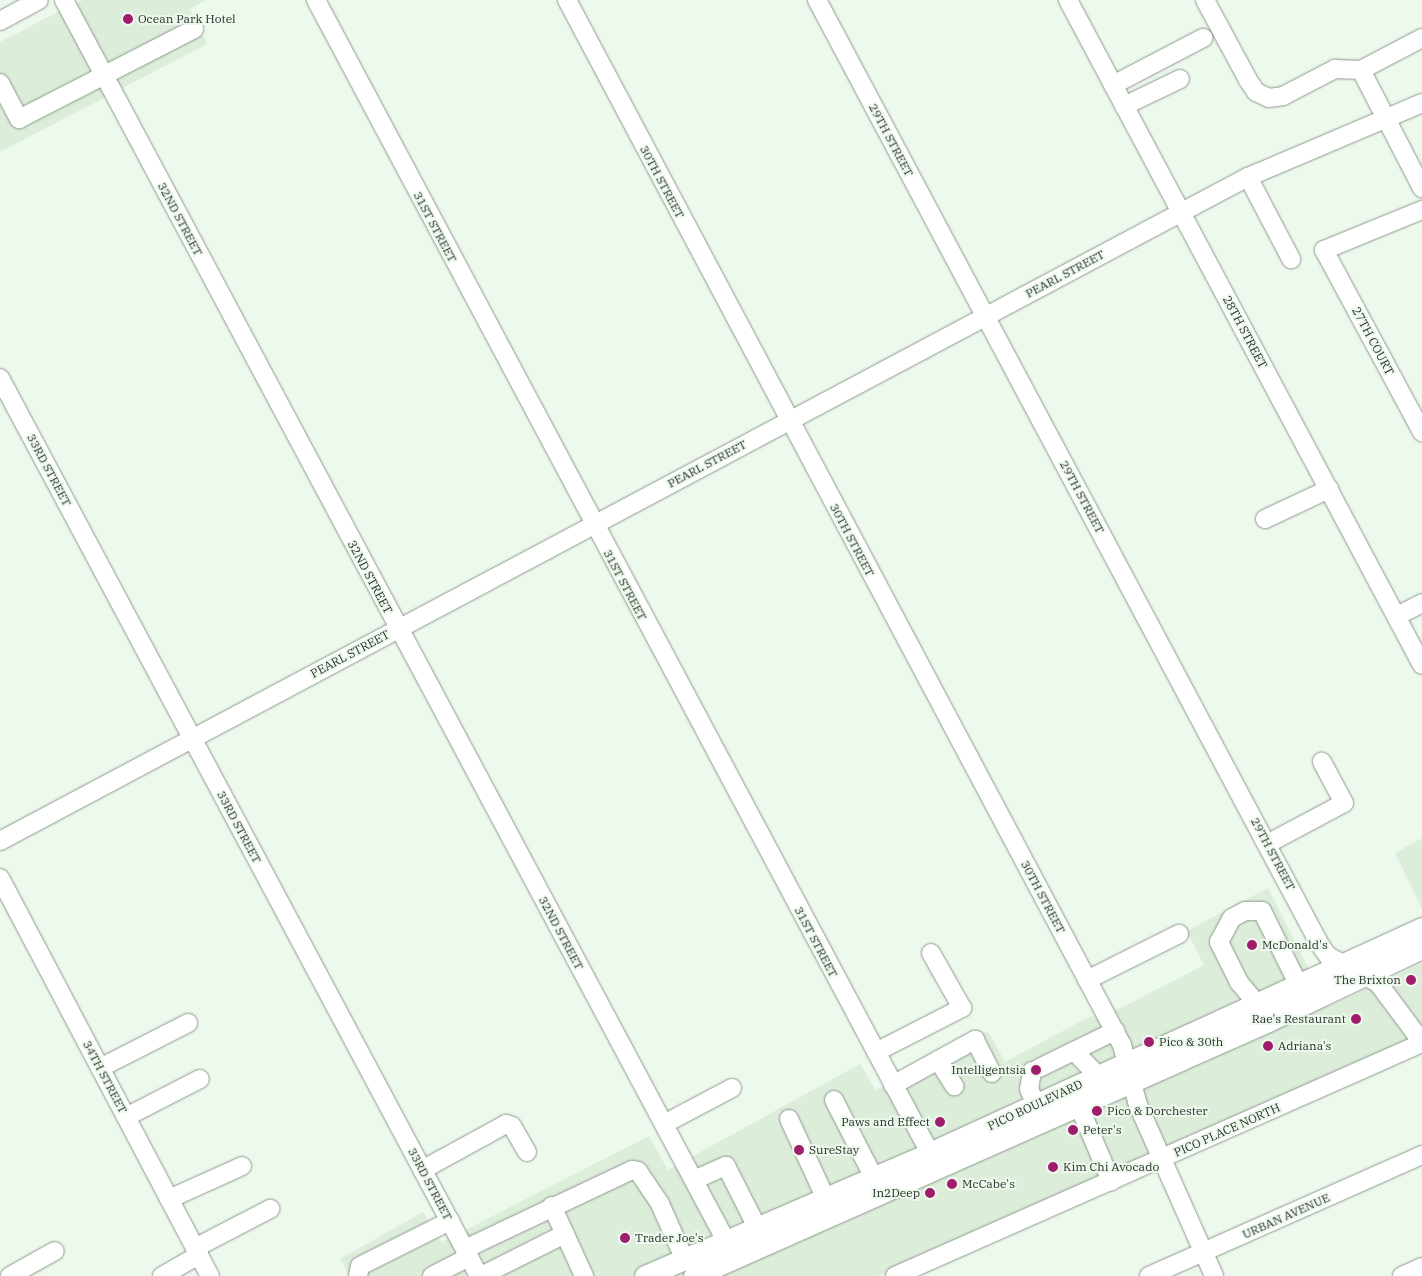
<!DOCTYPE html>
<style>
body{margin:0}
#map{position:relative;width:1422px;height:1276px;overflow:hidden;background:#edf9ec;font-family:"IBM Plex Serif",serif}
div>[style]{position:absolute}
.built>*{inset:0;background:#dcedda}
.roads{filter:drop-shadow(0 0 1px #8e998d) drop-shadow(0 0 1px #8e998d)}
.minor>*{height:18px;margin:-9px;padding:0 9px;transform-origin:9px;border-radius:9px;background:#fff}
.major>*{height:21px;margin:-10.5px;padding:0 10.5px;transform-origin:10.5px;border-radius:10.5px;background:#fff}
.dots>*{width:14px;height:14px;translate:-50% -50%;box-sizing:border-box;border:2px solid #edf9ec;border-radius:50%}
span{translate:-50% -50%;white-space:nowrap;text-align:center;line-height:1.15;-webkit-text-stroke:4px #edf9ec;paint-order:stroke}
.poi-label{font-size:12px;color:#2c312c}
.left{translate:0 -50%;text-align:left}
.right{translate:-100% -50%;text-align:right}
.street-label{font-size:12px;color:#2c312c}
</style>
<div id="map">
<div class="built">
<div style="clip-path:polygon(81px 0,206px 0,190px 9px,207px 44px,0 152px,0 42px)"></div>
<div style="clip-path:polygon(1422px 838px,1422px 909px,1395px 853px)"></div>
<div style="clip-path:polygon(1268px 888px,1328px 1007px,1422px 963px,1422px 1047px,1167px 1146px,878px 1276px,350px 1276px,340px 1259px,423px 1212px,442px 1242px,649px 1136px,668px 1170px,860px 1064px,876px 1090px,988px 1031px,1005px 1062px,1087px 1018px,1121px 1008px,1204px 965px,1187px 931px)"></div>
</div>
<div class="roads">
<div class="minor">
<div style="left:64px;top:0;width:1419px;rotate:61.92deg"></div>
<div style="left:316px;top:0;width:1319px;rotate:61.96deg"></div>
<div style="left:567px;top:0;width:1183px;rotate:62.03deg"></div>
<div style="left:1122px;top:1045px;width:62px;rotate:75.1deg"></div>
<div style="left:1138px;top:1105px;width:187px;rotate:66deg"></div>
<div style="left:817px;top:0;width:1071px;rotate:61.97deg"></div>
<div style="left:1320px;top:945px;width:14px;rotate:54deg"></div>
<div style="left:1328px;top:956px;width:57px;rotate:28.4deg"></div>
<div style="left:1378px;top:983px;width:74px;rotate:53.3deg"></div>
<div style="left:1068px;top:0;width:753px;rotate:61.97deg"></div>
<div style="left:1205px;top:0;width:91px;rotate:61.7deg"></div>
<div style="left:1248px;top:80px;width:14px;rotate:56deg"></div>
<div style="left:1256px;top:92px;width:14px;rotate:25deg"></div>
<div style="left:1269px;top:98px;width:14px;rotate:-8deg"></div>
<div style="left:1283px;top:96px;width:59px;rotate:-27.4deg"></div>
<div style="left:1335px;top:69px;width:26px;rotate:2deg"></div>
<div style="left:1361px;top:70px;width:69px;rotate:-27.7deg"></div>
<div style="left:0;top:21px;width:44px;rotate:-28.3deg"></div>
<div style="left:1361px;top:70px;width:133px;rotate:62.7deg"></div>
<div style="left:0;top:83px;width:41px;rotate:62.2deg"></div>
<div style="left:19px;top:119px;width:197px;rotate:-27.2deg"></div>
<div style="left:1113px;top:85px;width:102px;rotate:-27.6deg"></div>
<div style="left:1124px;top:106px;width:62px;rotate:-25.7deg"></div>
<div style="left:1248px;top:177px;width:93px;rotate:62.3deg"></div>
<div style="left:1422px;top:210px;width:106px;rotate:157.8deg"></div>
<div style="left:1324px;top:250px;width:207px;rotate:61.7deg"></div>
<div style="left:0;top:378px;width:1018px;rotate:61.92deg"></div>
<div style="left:1265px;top:519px;width:71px;rotate:-25.1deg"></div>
<div style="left:1397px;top:616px;width:28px;rotate:-27deg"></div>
<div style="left:0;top:841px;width:1414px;rotate:-28.02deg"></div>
<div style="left:1248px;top:177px;width:189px;rotate:-23deg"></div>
<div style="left:1267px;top:844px;width:87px;rotate:-28deg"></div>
<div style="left:1344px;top:803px;width:47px;rotate:-118.2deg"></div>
<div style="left:0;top:878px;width:450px;rotate:62.2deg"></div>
<div style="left:1087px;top:980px;width:103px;rotate:-26.6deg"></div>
<div style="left:1258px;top:1005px;width:30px;rotate:-130deg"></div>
<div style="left:1239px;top:982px;width:45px;rotate:-116.6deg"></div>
<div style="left:1219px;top:942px;width:27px;rotate:-62deg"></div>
<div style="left:1232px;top:918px;width:15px;rotate:-28deg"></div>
<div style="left:1245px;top:911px;width:17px"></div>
<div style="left:1262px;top:911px;width:84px;rotate:63.7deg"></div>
<div style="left:1074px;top:1051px;width:35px;rotate:46deg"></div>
<div style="left:876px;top:1052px;width:97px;rotate:-27.1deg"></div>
<div style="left:962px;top:1008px;width:63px;rotate:-119.4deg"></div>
<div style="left:938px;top:1060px;width:31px;rotate:58deg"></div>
<div style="left:100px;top:1068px;width:99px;rotate:-27.1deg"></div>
<div style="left:1039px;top:1068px;width:85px;rotate:-26deg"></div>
<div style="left:1032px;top:1071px;width:18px;rotate:99deg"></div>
<div style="left:1029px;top:1089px;width:17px;rotate:66deg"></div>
<div style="left:893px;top:1085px;width:94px;rotate:-28.8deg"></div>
<div style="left:975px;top:1040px;width:37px;rotate:63deg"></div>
<div style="left:834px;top:1100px;width:85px;rotate:62.8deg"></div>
<div style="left:1079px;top:1106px;width:82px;rotate:66.9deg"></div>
<div style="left:126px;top:1117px;width:83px;rotate:-27.2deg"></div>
<div style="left:789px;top:1119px;width:86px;rotate:65.2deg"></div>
<div style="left:664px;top:1124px;width:77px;rotate:-27.9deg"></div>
<div style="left:422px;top:1170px;width:96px;rotate:-28.7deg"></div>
<div style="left:506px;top:1124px;width:6px;rotate:18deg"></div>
<div style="left:512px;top:1126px;width:30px;rotate:60deg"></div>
<div style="left:694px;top:1180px;width:35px;rotate:-24deg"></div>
<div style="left:726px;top:1166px;width:68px;rotate:63.1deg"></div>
<div style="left:169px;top:1199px;width:80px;rotate:-24.3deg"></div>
<div style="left:552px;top:1206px;width:77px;rotate:65.4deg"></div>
<div style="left:195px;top:1248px;width:85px;rotate:-27.5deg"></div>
<div style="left:465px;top:1249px;width:185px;rotate:-25.3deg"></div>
<div style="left:632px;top:1170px;width:6px;rotate:9deg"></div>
<div style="left:638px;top:1171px;width:40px;rotate:56deg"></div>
<div style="left:660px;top:1204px;width:59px;rotate:66deg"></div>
<div style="left:10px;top:1276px;width:51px;rotate:-29.1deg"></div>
<div style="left:162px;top:1276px;width:43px;rotate:-29.6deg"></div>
<div style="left:358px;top:1276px;width:10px;rotate:-79deg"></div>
<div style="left:360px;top:1266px;width:101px;rotate:-26.6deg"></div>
<div style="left:432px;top:1276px;width:42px;rotate:-27.2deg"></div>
<div style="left:481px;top:1276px;width:94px;rotate:-26.6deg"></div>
<div style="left:895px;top:1276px;width:576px;rotate:-23.85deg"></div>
<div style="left:1149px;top:1276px;width:299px;rotate:-23.9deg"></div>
<div style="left:1402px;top:1276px;width:22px;rotate:-24deg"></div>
</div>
<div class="major">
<div style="left:645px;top:1276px;width:310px;rotate:-23.3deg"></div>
<div style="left:930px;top:1153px;width:541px;rotate:-24.58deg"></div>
<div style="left:694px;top:1276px;width:628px;rotate:-23.95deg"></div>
<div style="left:1268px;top:1021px;width:170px;rotate:-25.4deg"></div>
</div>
</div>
<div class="dots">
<div style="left:128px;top:19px;background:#a01d6d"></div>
<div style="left:1252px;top:945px;background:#a01d6d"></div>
<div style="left:1411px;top:980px;background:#a01d6d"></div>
<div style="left:1356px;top:1019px;background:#a01d6d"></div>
<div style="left:1149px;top:1042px;background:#a01d6d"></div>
<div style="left:1268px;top:1046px;background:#a01d6d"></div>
<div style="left:1036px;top:1070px;background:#a01d6d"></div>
<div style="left:1097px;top:1111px;background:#a01d6d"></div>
<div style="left:940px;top:1122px;background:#a01d6d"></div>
<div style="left:1073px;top:1130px;background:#a01d6d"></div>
<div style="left:799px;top:1150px;background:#a01d6d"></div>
<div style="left:1053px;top:1167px;background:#a01d6d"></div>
<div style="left:952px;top:1184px;background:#a01d6d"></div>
<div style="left:930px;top:1193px;background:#a01d6d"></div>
<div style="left:625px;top:1238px;background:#a01d6d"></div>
</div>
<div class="poi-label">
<span class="left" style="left:138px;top:19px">Ocean Park Hotel</span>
<span class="left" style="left:1262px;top:945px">McDonald's</span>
<span class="right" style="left:1401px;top:980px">The Brixton</span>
<span class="right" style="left:1346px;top:1019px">Rae's Restaurant</span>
<span class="left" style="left:1159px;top:1042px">Pico &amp; 30th</span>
<span class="left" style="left:1278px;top:1046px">Adriana's</span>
<span class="right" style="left:1026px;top:1070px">Intelligentsia</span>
<span class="left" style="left:1107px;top:1111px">Pico &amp; Dorchester</span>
<span class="right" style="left:930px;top:1122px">Paws and Effect</span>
<span class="left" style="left:1083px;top:1130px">Peter's</span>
<span class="left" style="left:809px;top:1150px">SureStay</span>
<span class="left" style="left:1063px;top:1167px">Kim Chi Avocado</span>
<span class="left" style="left:962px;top:1184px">McCabe's</span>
<span class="right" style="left:920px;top:1193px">In2Deep</span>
<span class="left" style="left:635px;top:1238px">Trader Joe's</span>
</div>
<div class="street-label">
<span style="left:891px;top:140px;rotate:62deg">29TH STREET</span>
<span style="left:662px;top:182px;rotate:62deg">30TH STREET</span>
<span style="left:180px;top:219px;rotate:62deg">32ND STREET</span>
<span style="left:435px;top:227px;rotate:62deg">31ST STREET</span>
<span style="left:1065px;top:274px;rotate:-28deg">PEARL STREET</span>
<span style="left:1245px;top:332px;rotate:62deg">28TH STREET</span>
<span style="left:1373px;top:341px;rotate:62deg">27TH COURT</span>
<span style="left:707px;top:464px;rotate:-28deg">PEARL STREET</span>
<span style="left:49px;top:470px;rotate:62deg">33RD STREET</span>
<span style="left:1082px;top:497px;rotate:62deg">29TH STREET</span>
<span style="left:852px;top:540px;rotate:62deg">30TH STREET</span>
<span style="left:370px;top:577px;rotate:62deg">32ND STREET</span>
<span style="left:625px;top:585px;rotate:62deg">31ST STREET</span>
<span style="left:350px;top:654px;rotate:-28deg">PEARL STREET</span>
<span style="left:239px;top:827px;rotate:62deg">33RD STREET</span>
<span style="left:1273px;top:854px;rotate:62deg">29TH STREET</span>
<span style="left:1043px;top:897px;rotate:62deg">30TH STREET</span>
<span style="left:561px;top:933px;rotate:62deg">32ND STREET</span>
<span style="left:816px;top:942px;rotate:62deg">31ST STREET</span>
<span style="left:105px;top:1077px;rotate:62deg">34TH STREET</span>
<span style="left:1035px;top:1105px;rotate:-25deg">PICO BOULEVARD</span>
<span style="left:1227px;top:1130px;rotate:-24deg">PICO PLACE NORTH</span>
<span style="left:430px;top:1184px;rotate:62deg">33RD STREET</span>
<span style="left:1286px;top:1216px;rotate:-24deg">URBAN AVENUE</span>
</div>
</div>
